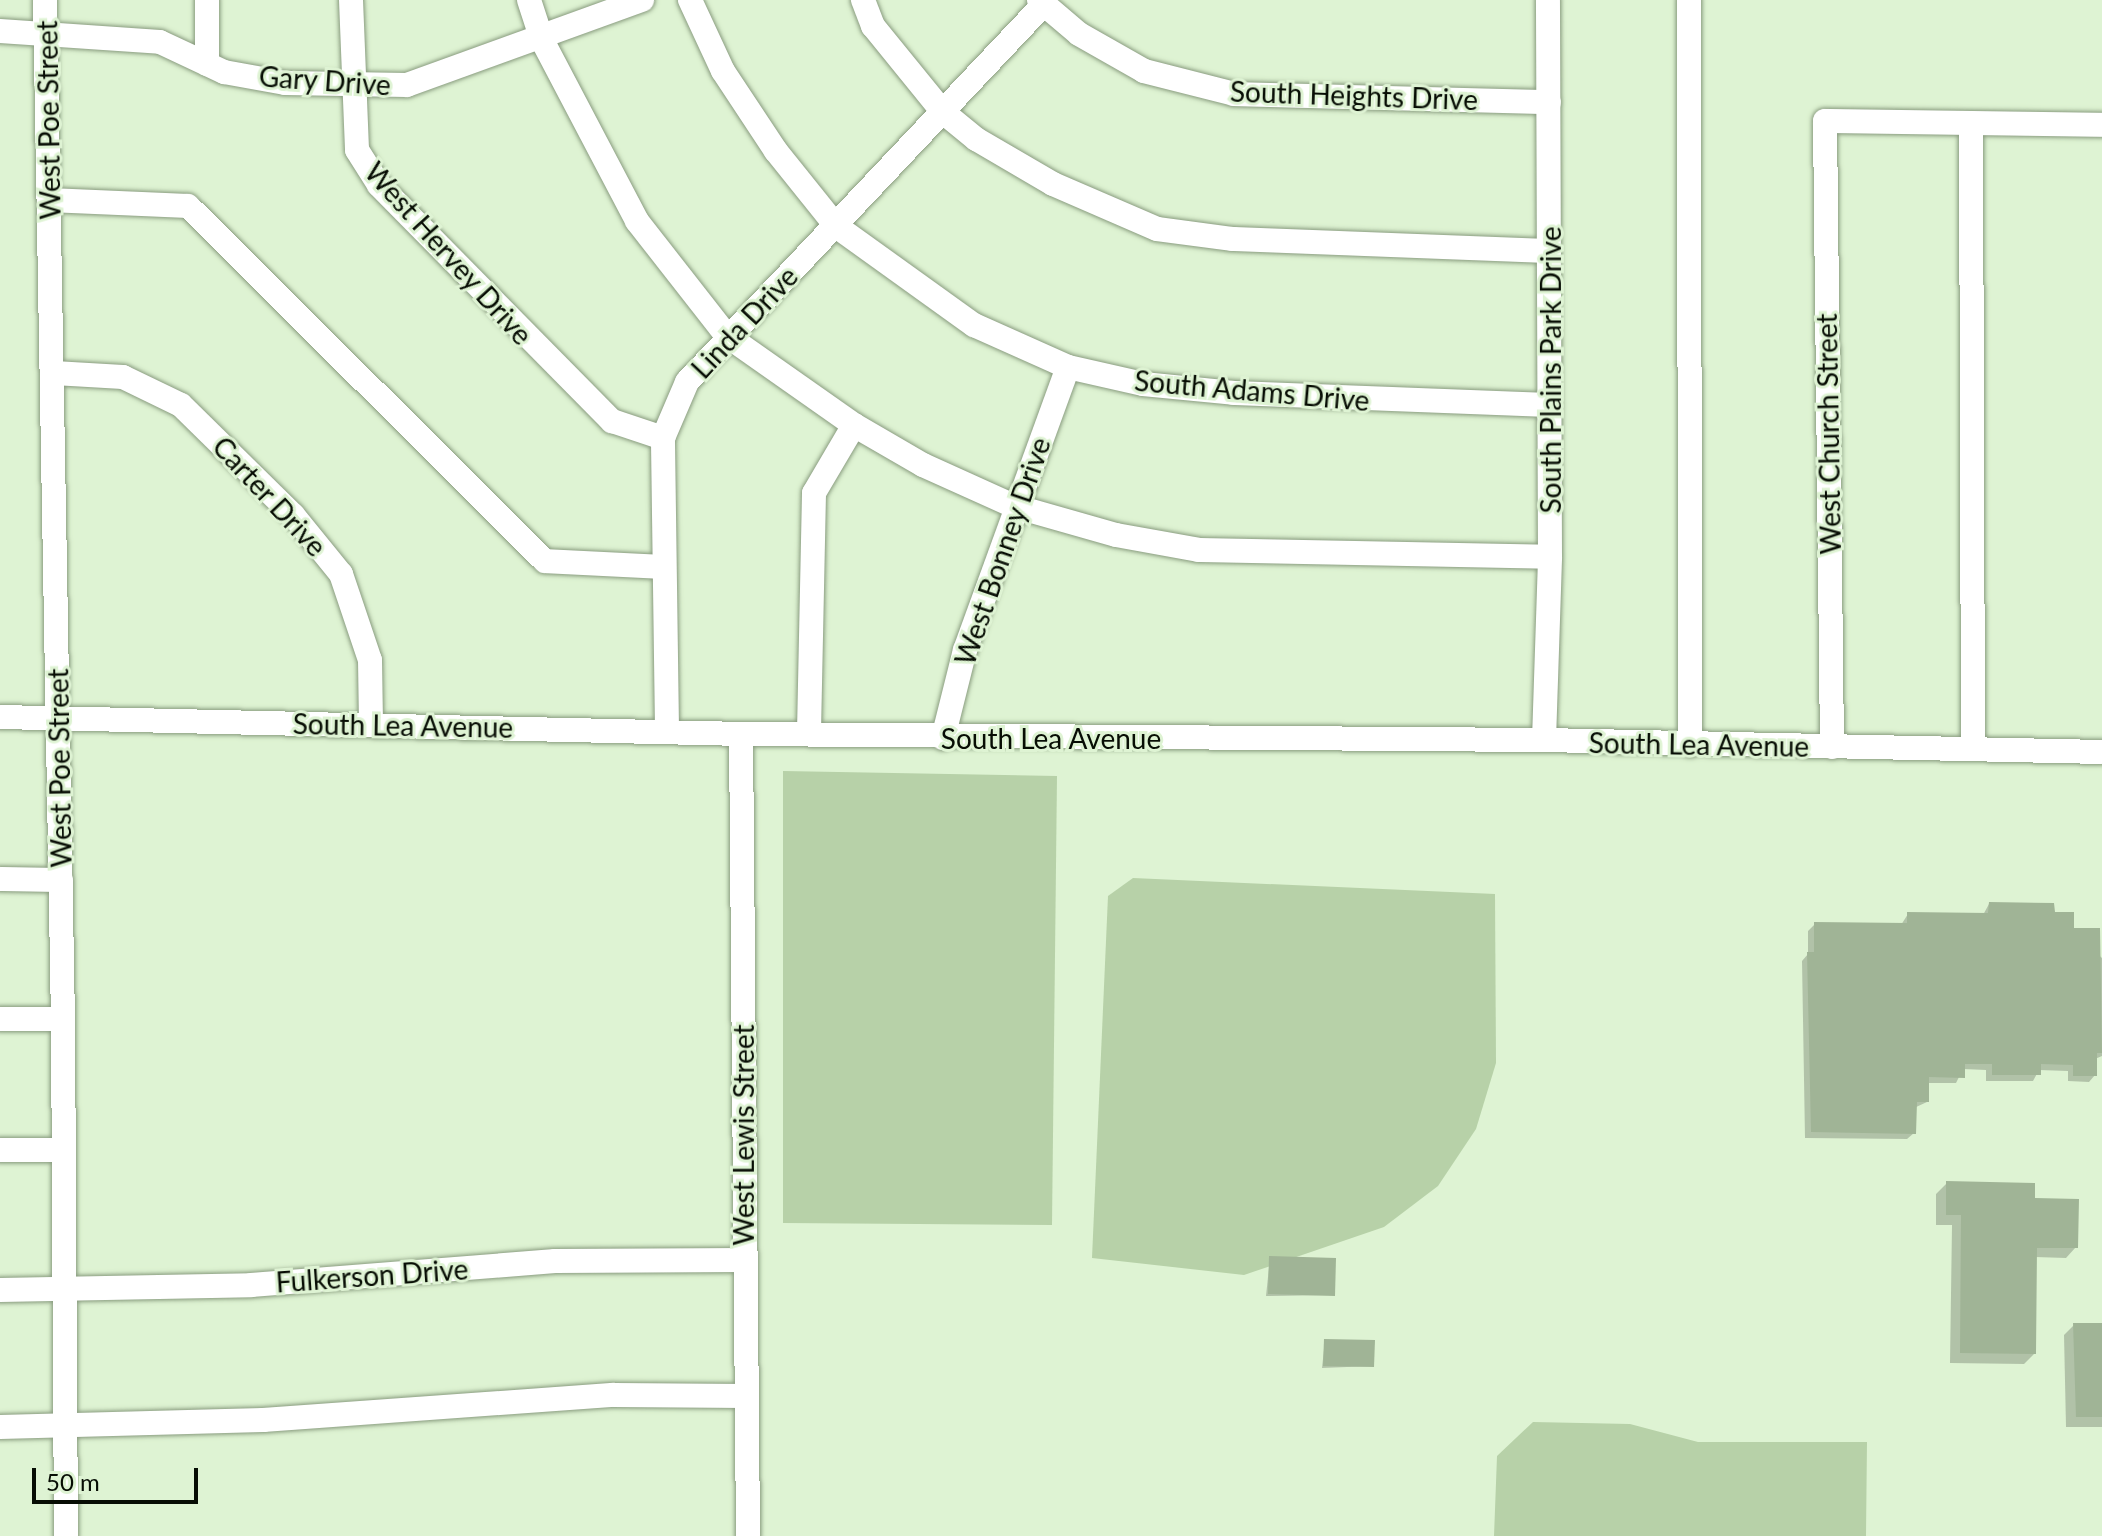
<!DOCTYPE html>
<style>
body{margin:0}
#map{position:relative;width:2102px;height:1536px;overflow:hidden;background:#def3d3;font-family:Lato,sans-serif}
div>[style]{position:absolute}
.green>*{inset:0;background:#b7d1a8}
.shadow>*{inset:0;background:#0003}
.building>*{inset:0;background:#a0b496}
.roads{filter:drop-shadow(0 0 2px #899c7f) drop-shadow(0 0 2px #899c7f)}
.minor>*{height:24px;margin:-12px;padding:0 12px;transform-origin:12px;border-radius:12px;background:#fff}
span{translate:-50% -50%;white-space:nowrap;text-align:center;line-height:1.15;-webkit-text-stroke:6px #def3d3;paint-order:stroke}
.street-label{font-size:28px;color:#070d04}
.scale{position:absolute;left:32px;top:1468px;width:166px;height:36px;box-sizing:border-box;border:4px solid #070d04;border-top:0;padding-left:10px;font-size:24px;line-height:28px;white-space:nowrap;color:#070d04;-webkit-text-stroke:6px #def3d3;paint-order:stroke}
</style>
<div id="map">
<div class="green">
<div style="clip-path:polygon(783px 771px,1057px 776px,1052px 1225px,783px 1223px)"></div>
<div style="clip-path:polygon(1133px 878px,1495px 894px,1496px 1063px,1476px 1129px,1438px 1186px,1384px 1227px,1244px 1275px,1092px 1258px,1108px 896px)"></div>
<div style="clip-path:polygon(1533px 1422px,1630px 1424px,1698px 1442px,1867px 1442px,1866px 1536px,1494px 1536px,1497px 1456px)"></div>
</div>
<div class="shadow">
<div style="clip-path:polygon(1989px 904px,2053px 914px,2102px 958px,2102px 1056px,2095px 1059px,2095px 1075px,2089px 1082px,2068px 1081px,2068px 1071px,2039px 1070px,2033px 1081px,1986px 1081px,1986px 1070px,1963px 1069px,1956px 1083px,1927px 1083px,1927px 1102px,1914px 1108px,1914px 1133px,1907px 1139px,1805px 1138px,1802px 961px,1808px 954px,1808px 931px,1815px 924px,1901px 925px,1908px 914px,1983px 915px)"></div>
<div style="clip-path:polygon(1947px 1183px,2033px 1200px,2076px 1247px,2066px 1258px,2035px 1257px,2034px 1354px,2024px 1364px,1950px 1363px,1952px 1225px,1936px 1225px,1936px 1194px)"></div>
<div style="clip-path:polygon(1270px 1258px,1333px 1295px,1266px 1296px)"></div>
<div style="clip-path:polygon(2074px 1325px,2102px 1325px,2102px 1427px,2066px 1427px,2064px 1335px)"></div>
<div style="clip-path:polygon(1325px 1341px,1372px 1366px,1322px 1368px)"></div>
</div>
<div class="building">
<div style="clip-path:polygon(1989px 902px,2054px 903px,2055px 912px,2074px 912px,2074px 928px,2100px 928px,2102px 1053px,2097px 1053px,2097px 1076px,2073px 1076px,2073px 1065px,2041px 1064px,2041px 1075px,1992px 1075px,1992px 1064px,1965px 1064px,1965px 1078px,1929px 1077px,1929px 1102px,1917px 1102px,1916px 1134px,1811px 1132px,1807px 952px,1814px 952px,1814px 922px,1907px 923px,1907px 912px,1988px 913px)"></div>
<div style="clip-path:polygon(1946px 1181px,2035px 1183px,2035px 1198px,2079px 1199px,2078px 1248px,2037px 1248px,2036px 1354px,1960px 1353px,1961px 1215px,1946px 1215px)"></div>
<div style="clip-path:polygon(1269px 1256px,1336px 1258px,1335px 1296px,1268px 1294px)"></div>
<div style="clip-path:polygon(2073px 1323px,2102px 1323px,2102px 1417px,2076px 1417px)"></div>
<div style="clip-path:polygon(1324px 1339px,1375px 1340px,1374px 1367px,1323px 1366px)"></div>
</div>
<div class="roads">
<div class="minor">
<div style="left:45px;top:0;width:1019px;rotate:88.99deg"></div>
<div style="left:63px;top:1019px;width:517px;rotate:89.67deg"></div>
<div style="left:351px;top:0;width:150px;rotate:87.7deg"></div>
<div style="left:357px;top:150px;width:41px;rotate:57.8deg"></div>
<div style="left:379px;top:185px;width:332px;rotate:45.4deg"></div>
<div style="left:612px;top:421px;width:54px;rotate:18.4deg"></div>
<div style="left:529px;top:0;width:40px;rotate:72deg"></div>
<div style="left:541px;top:38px;width:207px;rotate:62.3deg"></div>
<div style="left:637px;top:221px;width:145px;rotate:52deg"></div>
<div style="left:726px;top:335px;width:156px;rotate:35.1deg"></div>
<div style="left:854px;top:425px;width:80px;rotate:30.1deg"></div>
<div style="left:923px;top:465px;width:100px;rotate:24.3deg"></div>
<div style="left:1014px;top:506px;width:106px;rotate:15.9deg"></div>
<div style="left:1116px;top:535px;width:84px;rotate:10.2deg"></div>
<div style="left:1199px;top:550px;width:351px;rotate:1.1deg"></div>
<div style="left:690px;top:0;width:78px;rotate:65.1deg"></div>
<div style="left:723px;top:71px;width:96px;rotate:56.5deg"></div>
<div style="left:776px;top:151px;width:96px;rotate:51.3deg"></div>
<div style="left:836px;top:226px;width:170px;rotate:35.7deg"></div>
<div style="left:974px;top:325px;width:103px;rotate:24.1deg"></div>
<div style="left:1068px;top:367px;width:77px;rotate:12.8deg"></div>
<div style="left:1143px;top:384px;width:91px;rotate:5.6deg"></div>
<div style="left:1234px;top:393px;width:316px;rotate:2.2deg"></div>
<div style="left:863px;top:0;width:28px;rotate:69deg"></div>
<div style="left:873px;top:26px;width:111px;rotate:50.9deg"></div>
<div style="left:943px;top:112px;width:43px;rotate:39.3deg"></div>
<div style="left:976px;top:139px;width:89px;rotate:30.3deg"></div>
<div style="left:1053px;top:184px;width:113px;rotate:23.4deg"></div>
<div style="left:1157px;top:229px;width:77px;rotate:7.5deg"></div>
<div style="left:1233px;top:239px;width:316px;rotate:2.2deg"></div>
<div style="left:1039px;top:0;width:52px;rotate:40.4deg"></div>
<div style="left:1079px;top:34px;width:75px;rotate:29.6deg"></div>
<div style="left:1144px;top:71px;width:93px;rotate:14.3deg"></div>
<div style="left:1234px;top:94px;width:315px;rotate:1.5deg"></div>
<div style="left:1689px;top:0;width:745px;rotate:89.92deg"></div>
<div style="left:0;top:31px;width:160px;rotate:3.9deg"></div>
<div style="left:160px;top:42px;width:71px;rotate:25.1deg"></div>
<div style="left:224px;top:72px;width:62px;rotate:10.2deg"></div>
<div style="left:285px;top:83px;width:122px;rotate:0.9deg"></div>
<div style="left:407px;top:85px;width:250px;rotate:-19.9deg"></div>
<div style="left:207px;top:64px;width:64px;rotate:-90deg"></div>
<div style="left:1971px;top:123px;width:626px;rotate:89.82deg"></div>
<div style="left:49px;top:200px;width:139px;rotate:2.5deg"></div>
<div style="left:188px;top:206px;width:503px;rotate:44.84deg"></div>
<div style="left:545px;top:561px;width:117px;rotate:2.9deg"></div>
<div style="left:54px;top:373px;width:69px;rotate:3.3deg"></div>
<div style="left:123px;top:377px;width:64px;rotate:25.8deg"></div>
<div style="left:181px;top:405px;width:157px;rotate:44.5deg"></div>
<div style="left:293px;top:515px;width:76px;rotate:50.9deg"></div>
<div style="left:341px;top:574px;width:91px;rotate:71.4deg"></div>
<div style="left:370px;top:660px;width:64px;rotate:89.1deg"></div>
<div style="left:0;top:717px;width:741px;rotate:1.31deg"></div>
<div style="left:741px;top:734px;width:803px;rotate:0.43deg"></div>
<div style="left:1544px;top:740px;width:558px;rotate:1.23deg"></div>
<div style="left:667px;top:729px;width:291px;rotate:-90.8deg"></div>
<div style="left:663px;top:438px;width:61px;rotate:-66.8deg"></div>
<div style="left:687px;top:382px;width:519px;rotate:-46.64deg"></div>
<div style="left:809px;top:732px;width:239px;rotate:-88.8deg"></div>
<div style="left:814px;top:493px;width:79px;rotate:-59.5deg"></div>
<div style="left:741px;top:734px;width:802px;rotate:89.5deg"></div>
<div style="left:943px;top:738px;width:91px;rotate:-76deg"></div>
<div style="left:965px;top:650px;width:301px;rotate:-70deg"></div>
<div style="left:1544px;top:740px;width:183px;rotate:-88.1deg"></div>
<div style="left:1550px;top:557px;width:557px;rotate:-90.21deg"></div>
<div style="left:1832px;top:747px;width:626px;rotate:-90.64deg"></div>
<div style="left:1825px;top:121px;width:277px;rotate:0.8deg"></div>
<div style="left:0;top:879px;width:61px;rotate:0.9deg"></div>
<div style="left:0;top:1019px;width:63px"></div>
<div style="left:0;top:1150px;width:63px"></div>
<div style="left:0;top:1290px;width:251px;rotate:-1.1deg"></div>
<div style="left:251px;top:1285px;width:305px;rotate:-4.5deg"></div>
<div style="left:555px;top:1261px;width:189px;rotate:-0.3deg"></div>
<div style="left:0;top:1427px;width:263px;rotate:-1.5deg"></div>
<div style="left:263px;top:1420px;width:352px;rotate:-4.1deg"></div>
<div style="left:614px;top:1395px;width:132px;rotate:0.4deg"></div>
</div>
</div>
<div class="street-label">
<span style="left:325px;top:80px;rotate:4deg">Gary Drive</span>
<span style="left:1354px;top:95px;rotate:2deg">South Heights Drive</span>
<span style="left:48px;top:120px;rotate:-91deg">West Poe Street</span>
<span style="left:449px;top:253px;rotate:48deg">West Hervey Drive</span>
<span style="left:744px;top:322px;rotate:-47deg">Linda Drive</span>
<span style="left:1550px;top:370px;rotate:-90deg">South Plains Park Drive</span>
<span style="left:1252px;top:390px;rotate:5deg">South Adams Drive</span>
<span style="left:1828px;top:434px;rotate:-91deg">West Church Street</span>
<span style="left:270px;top:496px;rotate:47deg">Carter Drive</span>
<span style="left:1002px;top:551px;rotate:-71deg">West Bonney Drive</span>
<span style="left:403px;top:725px;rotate:1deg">South Lea Avenue</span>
<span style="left:1051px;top:738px">South Lea Avenue</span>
<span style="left:1699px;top:744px;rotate:1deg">South Lea Avenue</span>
<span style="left:59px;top:768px;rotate:-91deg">West Poe Street</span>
<span style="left:743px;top:1135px;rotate:-90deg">West Lewis Street</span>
<span style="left:372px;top:1275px;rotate:-4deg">Fulkerson Drive</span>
</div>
<div class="scale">50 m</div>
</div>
